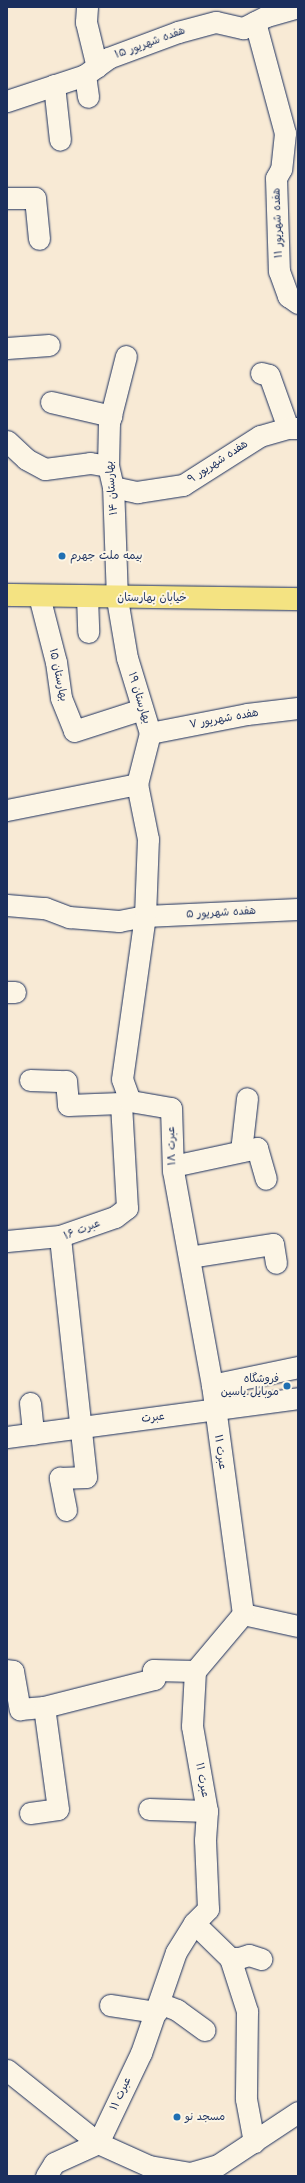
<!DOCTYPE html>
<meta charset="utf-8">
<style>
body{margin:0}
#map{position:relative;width:305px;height:2183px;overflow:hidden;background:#f8ead5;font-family:"Comic Neue","Playpen Sans Arabic",sans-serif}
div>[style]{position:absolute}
.roads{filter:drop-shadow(0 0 1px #1b2f5e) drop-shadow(0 0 1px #1b2f5e)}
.minor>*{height:21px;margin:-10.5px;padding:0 10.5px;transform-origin:10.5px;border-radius:10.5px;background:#fcf5e5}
.major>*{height:22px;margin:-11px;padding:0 11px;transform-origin:11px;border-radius:11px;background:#f4e382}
.dots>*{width:11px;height:11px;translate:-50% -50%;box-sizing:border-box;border:2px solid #fcf5e5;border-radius:50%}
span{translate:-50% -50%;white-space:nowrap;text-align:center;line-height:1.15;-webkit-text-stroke:4px #fcf5e5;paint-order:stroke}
.street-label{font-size:11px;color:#1b2f5e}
.poi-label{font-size:11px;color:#1b2f5e}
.left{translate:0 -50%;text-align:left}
.right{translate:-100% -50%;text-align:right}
.frame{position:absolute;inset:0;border:8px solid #1b2f5e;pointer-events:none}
</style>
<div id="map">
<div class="roads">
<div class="minor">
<div style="left:87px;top:7px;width:15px;rotate:94deg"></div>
<div style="left:86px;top:22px;width:46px;rotate:76.3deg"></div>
<div style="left:255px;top:22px;width:115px;rotate:74.9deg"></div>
<div style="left:285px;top:133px;width:36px;rotate:96deg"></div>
<div style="left:281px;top:169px;width:10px;rotate:119deg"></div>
<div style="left:276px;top:178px;width:93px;rotate:88.2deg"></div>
<div style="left:279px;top:271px;width:27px;rotate:70deg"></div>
<div style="left:288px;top:296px;width:12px;rotate:35deg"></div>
<div style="left:85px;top:75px;width:22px;rotate:82deg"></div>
<div style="left:54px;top:85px;width:55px;rotate:83.8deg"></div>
<div style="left:7px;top:101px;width:82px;rotate:-18.4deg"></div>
<div style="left:85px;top:75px;width:29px;rotate:-36deg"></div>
<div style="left:108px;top:58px;width:75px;rotate:-20.4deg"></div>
<div style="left:178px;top:32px;width:39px;rotate:-15deg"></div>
<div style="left:216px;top:22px;width:28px;rotate:13deg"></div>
<div style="left:243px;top:28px;width:27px;rotate:-27deg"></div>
<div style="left:267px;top:16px;width:32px;rotate:-16deg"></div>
<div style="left:7px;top:198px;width:28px"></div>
<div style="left:35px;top:198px;width:41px;rotate:84.4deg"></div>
<div style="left:7px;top:348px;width:42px;rotate:-4.1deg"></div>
<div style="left:261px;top:373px;width:8px;rotate:14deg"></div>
<div style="left:269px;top:375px;width:56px;rotate:70.3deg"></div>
<div style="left:51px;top:402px;width:62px;rotate:13.1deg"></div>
<div style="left:7px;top:441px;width:26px;rotate:43deg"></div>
<div style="left:26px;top:459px;width:21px;rotate:28deg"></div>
<div style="left:45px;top:469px;width:45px;rotate:-7.6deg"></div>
<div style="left:90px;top:463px;width:18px;rotate:9deg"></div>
<div style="left:113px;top:487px;width:25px;rotate:12deg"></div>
<div style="left:137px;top:492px;width:47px;rotate:-8.7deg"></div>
<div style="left:183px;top:485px;width:91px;rotate:-32.5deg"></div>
<div style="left:260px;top:436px;width:29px;rotate:-16deg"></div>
<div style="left:288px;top:428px;width:10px"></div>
<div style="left:39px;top:596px;width:68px;rotate:75.6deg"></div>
<div style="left:56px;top:662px;width:36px;rotate:82deg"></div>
<div style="left:61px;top:698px;width:35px;rotate:68deg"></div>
<div style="left:74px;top:731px;width:71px;rotate:-17.9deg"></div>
<div style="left:87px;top:596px;width:36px;rotate:88deg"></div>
<div style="left:150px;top:733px;width:99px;rotate:-11.1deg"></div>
<div style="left:247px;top:714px;width:51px;rotate:-6.7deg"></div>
<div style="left:7px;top:810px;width:133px;rotate:-11.3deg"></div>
<div style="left:7px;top:905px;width:38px;rotate:5deg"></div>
<div style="left:45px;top:908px;width:26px;rotate:21deg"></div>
<div style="left:69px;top:917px;width:50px;rotate:4.6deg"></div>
<div style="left:119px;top:921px;width:26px;rotate:-11deg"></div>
<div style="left:145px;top:916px;width:153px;rotate:-2.6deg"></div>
<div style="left:7px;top:992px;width:8px"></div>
<div style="left:30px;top:1080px;width:36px;rotate:2deg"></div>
<div style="left:66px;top:1081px;width:24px;rotate:85deg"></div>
<div style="left:68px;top:1105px;width:53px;rotate:-2.2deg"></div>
<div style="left:241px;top:1151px;width:53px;rotate:-83.5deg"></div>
<div style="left:173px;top:1166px;width:86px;rotate:-12.1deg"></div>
<div style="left:257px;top:1148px;width:32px;rotate:74deg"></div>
<div style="left:7px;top:1241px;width:53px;rotate:-5.4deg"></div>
<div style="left:189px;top:1257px;width:85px;rotate:-8.8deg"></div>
<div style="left:273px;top:1244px;width:19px;rotate:81deg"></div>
<div style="left:212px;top:1385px;width:88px;rotate:-11.8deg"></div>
<div style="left:30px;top:1403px;width:31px;rotate:84deg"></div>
<div style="left:7px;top:1437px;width:294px;rotate:-7.6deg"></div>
<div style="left:66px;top:1510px;width:33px;rotate:-101deg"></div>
<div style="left:60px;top:1478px;width:26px;rotate:-2deg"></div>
<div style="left:86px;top:1477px;width:242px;rotate:-96.2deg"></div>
<div style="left:60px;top:1236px;width:58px;rotate:-19.1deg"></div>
<div style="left:115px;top:1217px;width:15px;rotate:-37deg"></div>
<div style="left:127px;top:1208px;width:105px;rotate:-93.3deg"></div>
<div style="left:121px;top:1103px;width:9px;rotate:-13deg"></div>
<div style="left:243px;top:1614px;width:56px;rotate:12.3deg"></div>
<div style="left:7px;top:1670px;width:6px;rotate:9deg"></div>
<div style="left:13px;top:1671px;width:39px;rotate:80deg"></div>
<div style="left:20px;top:1709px;width:24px;rotate:-5deg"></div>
<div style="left:149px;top:1809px;width:58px;rotate:2deg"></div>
<div style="left:30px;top:1813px;width:28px;rotate:-8deg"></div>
<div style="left:58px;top:1809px;width:103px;rotate:-97.8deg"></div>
<div style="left:44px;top:1707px;width:114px;rotate:-14.3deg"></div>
<div style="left:154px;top:1679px;width:9px;rotate:-96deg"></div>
<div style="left:153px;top:1670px;width:42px;rotate:1.4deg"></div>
<div style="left:194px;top:1923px;width:50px;rotate:44.2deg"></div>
<div style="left:230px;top:1958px;width:9px"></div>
<div style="left:239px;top:1958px;width:10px;rotate:-17deg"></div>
<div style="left:249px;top:1955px;width:13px;rotate:18deg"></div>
<div style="left:230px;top:1958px;width:56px;rotate:72.2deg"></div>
<div style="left:247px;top:2011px;width:88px;rotate:90.7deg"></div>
<div style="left:246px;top:2099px;width:44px;rotate:79.5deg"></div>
<div style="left:159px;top:2003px;width:19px;rotate:21deg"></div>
<div style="left:177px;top:2010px;width:34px;rotate:36deg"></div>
<div style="left:110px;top:2005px;width:47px;rotate:8.7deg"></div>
<div style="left:7px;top:2070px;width:117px;rotate:38.7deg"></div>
<div style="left:98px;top:2143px;width:56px;rotate:24.3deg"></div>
<div style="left:149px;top:2166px;width:42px;rotate:9.7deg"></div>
<div style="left:190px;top:2173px;width:29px;rotate:-16deg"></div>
<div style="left:218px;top:2165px;width:96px;rotate:-33.5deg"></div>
<div style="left:98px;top:2143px;width:100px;rotate:-64.5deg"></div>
<div style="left:141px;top:2053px;width:107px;rotate:-70.9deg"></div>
<div style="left:176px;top:1952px;width:34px;rotate:-58deg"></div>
<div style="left:194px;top:1923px;width:20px;rotate:-45deg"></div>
<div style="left:208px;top:1909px;width:69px;rotate:-92.5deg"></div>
<div style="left:205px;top:1840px;width:29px;rotate:-86deg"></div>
<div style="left:207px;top:1811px;width:86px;rotate:-100deg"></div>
<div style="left:192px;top:1726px;width:55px;rotate:-86.9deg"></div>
<div style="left:195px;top:1671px;width:75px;rotate:-49.9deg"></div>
<div style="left:243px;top:1614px;width:231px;rotate:-97.7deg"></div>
<div style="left:212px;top:1385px;width:218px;rotate:-100.3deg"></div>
<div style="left:173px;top:1171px;width:63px;rotate:-91.8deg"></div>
<div style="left:171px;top:1108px;width:42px;rotate:-170.3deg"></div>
<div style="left:130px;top:1101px;width:23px;rotate:-110deg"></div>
<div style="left:122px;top:1079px;width:165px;rotate:-82deg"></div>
<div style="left:145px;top:916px;width:77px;rotate:-87.8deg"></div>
<div style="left:148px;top:839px;width:56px;rotate:-101.3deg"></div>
<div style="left:137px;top:784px;width:53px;rotate:-75.7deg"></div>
<div style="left:150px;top:733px;width:78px;rotate:-107deg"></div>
<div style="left:127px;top:658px;width:60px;rotate:-99.6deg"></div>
<div style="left:117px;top:599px;width:112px;rotate:-92deg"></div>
<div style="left:113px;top:487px;width:22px;rotate:-103deg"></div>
<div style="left:108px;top:466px;width:43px;rotate:-88.7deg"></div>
<div style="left:109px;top:423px;width:69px;rotate:-75.8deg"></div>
<div style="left:46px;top:2176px;width:15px;rotate:-58deg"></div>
<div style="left:54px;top:2163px;width:48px;rotate:-24.4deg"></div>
</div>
<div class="major">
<div style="left:7px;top:595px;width:291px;rotate:0.8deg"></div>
</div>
</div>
<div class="dots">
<div style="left:62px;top:556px;background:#1f6fb2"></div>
<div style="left:287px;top:1386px;background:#1f6fb2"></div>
<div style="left:177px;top:2117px;background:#1f6fb2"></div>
</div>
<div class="street-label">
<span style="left:150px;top:43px;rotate:-20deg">هفده شهریور ۱۵</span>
<span style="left:278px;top:223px;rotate:-92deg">هفده شهریور ۱۱</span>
<span style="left:218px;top:462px;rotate:-33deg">هفده شهریور ۹</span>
<span style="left:112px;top:488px;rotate:-95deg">بهارستان ۱۴</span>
<span style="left:152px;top:598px">خیابان بهارستان</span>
<span style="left:58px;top:675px;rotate:78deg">بهارستان ۱۵</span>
<span style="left:139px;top:698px;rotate:73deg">بهارستان ۱۹</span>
<span style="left:224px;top:719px;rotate:-10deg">هفده شهریور ۷</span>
<span style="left:221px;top:913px;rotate:-3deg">هفده شهریور ۵</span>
<span style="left:172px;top:1146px;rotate:-92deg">عبرت ۱۸</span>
<span style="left:82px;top:1230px;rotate:-22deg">عبرت ۱۶</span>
<span style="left:153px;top:1418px;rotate:-7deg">عبرت</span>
<span style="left:220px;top:1452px;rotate:82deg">عبرت ۱۱</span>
<span style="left:202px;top:1780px;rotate:80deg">عبرت ۱۱</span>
<span style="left:121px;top:2094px;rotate:-65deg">عبرت ۱۱</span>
</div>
<div class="poi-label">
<span class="left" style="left:70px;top:556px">بیمه ملت جهرم</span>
<span class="right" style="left:279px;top:1386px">فروشگاه<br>موبایل یاسین</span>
<span class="left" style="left:185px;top:2117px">مسجد نو</span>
</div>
<div class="frame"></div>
</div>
